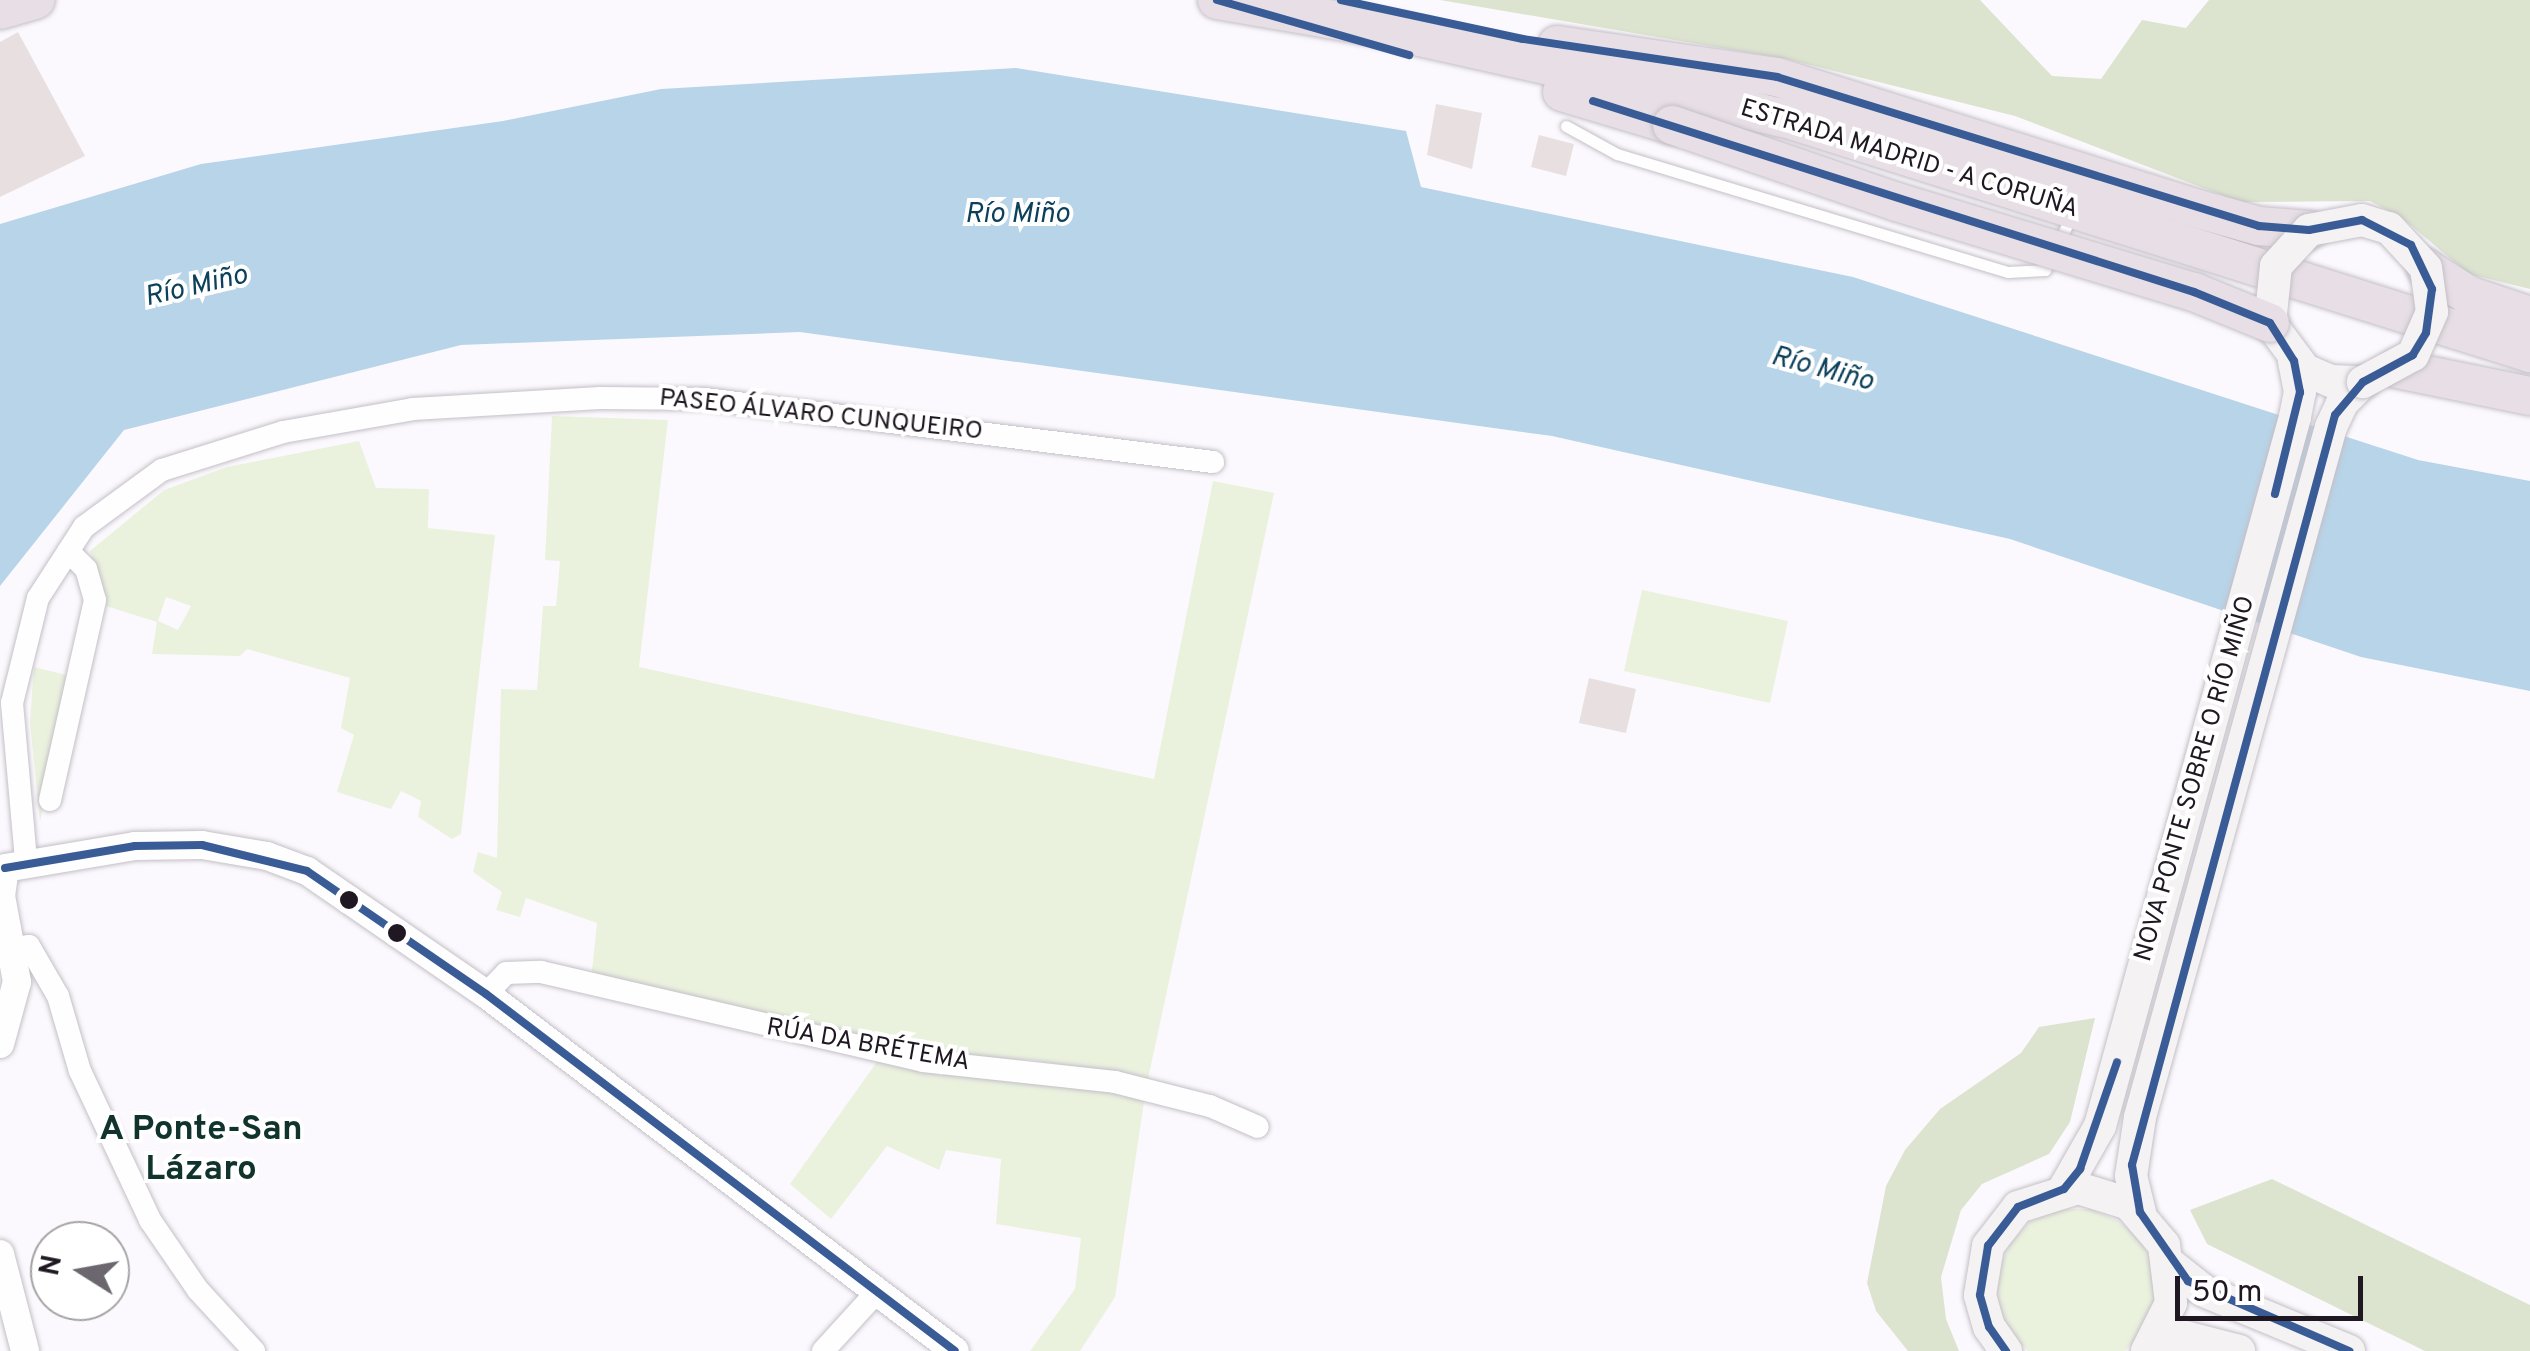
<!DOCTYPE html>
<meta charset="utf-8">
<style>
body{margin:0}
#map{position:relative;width:2530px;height:1351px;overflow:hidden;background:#fbf9fd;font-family:Overpass,sans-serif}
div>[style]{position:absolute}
.green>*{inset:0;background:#eaf2de}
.forest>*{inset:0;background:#dce4cf}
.water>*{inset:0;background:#b8d4e8}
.building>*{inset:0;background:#e8e0e0}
.roads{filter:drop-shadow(0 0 2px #c4bfc7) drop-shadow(0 0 2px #c4bfc7)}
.service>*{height:11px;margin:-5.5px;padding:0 5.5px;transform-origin:5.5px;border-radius:5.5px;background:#fefeff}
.minor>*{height:22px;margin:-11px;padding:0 11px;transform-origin:11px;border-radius:11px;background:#fefeff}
.tertiary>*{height:28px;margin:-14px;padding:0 14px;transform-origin:14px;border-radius:14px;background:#fefeff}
.secondary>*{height:32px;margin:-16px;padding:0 16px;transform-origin:16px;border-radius:16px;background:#f5f2f4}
.trunk>*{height:38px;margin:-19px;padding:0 19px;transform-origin:19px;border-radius:19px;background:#e7dfe5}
.bridges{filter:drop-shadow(0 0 2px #c4bfc7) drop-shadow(0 0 2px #c4bfc7)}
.secondary-bridge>*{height:32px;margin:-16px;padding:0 16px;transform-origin:16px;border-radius:16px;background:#f5f2f4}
.trunk-bridge>*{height:38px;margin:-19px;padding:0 19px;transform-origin:19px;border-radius:19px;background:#e7dfe5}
.bus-1>*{height:8px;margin:-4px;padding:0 4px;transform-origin:4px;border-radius:4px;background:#3a5c96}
.dots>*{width:28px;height:28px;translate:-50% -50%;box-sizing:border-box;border:5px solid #fff;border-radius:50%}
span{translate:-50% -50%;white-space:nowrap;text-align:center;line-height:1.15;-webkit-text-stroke:8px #fff;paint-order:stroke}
.street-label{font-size:25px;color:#1f1721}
.water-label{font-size:28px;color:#0c405b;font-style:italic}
.district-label{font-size:35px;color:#11332e;font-weight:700}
.north{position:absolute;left:30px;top:1221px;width:100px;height:100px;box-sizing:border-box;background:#fff;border:2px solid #a5a2a6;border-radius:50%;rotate:281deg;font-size:28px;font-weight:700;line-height:40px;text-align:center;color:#1f1721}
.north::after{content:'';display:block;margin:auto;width:35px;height:45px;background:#6c666e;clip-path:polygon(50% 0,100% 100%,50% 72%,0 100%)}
.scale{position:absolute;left:2175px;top:1276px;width:188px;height:45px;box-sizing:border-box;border:5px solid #1f1721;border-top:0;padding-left:12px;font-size:30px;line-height:35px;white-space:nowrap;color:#1f1721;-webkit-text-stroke:8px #fff;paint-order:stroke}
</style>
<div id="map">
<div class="green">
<div style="clip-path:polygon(552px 416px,668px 420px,639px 667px,1154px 779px,1213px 481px,1274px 493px,1148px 1079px,1033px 1060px,949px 1056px,591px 980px,597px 923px,526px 898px,520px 917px,496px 910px,502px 892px,473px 872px,478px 852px,497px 858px,501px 689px,537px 690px,543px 606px,556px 606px,560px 561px,545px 560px)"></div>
<div style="clip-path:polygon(evenodd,359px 441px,376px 488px,429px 489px,428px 528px,495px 535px,461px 834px,452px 839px,418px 817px,421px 801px,401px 791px,391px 809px,337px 792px,354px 735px,341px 728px,350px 678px,247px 649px,240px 656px,152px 654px,157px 622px,106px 606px,90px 551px,164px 490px,227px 467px,359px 441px,166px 597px,191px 606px,178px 630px,158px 621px,166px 597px)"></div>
<div style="clip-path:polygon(1642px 590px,1788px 621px,1770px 703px,1624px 671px)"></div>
<div style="clip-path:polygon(34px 667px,70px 676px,40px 822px,30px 722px)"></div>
<div style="clip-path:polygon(879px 1059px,1145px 1095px,1115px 1297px,1080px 1351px,1030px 1351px,1075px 1289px,1081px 1238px,996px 1224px,1001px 1159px,946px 1150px,939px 1170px,887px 1146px,831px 1219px,790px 1184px)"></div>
<div style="clip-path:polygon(2059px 1209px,2090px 1209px,2119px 1221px,2142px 1242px,2155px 1271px,2155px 1303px,2144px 1332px,2125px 1351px,2028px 1351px,2010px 1334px,1998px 1305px,1997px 1274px,2009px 1245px,2030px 1222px)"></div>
</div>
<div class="forest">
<div style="clip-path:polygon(1440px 0,1980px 0,2052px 76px,2101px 79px,2142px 20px,2186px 28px,2209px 0,2530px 0,2530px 289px,2469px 274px,2402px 218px,2370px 201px,2240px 202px,2015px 116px,1786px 59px)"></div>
<div style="clip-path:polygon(2095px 1018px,2070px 1122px,2049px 1154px,1982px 1184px,1961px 1210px,1941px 1277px,1946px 1319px,1959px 1351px,1908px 1351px,1876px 1311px,1867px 1283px,1886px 1186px,1905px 1150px,1940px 1109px,2021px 1053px,2039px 1027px)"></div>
<div style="clip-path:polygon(2272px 1179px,2530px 1305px,2530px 1351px,2425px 1351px,2207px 1244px,2190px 1210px)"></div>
</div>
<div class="water">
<div style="clip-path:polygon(1016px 68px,1406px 131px,1421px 187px,1853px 277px,2418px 460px,2530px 481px,2530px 691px,2361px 657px,2010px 539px,1552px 436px,800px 332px,461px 345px,124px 430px,0 586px,0 224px,201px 164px,503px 121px,661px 89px)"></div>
</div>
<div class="building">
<div style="clip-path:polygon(18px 32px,85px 156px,0 197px,0 42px)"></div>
<div style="clip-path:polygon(1436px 104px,1482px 113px,1472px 169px,1427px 155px)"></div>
<div style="clip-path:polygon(1539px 135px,1574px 144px,1566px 176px,1531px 167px)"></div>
<div style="clip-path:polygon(1589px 678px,1636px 689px,1626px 733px,1579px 723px)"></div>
</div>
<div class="roads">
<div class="service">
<div style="left:1566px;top:126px;width:58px;rotate:28.8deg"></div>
<div style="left:1617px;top:154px;width:408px;rotate:16.8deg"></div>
<div style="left:2008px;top:272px;width:37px;rotate:-3deg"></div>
<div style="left:2045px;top:270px;width:61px;rotate:-63.9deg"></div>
</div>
<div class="minor">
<div style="left:50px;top:800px;width:205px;rotate:-77.3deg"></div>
<div style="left:95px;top:600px;width:32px;rotate:-106deg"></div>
<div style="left:86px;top:569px;width:25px;rotate:-135deg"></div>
<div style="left:26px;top:860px;width:158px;rotate:-95.1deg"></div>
<div style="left:12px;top:703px;width:108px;rotate:-76.1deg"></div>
<div style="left:38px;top:598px;width:85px;rotate:-57.1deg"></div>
<div style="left:84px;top:527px;width:97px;rotate:-36.2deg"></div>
<div style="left:162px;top:470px;width:127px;rotate:-17.4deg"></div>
<div style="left:283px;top:432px;width:132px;rotate:-10deg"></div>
<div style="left:413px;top:409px;width:187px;rotate:-3.4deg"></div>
<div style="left:600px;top:398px;width:105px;rotate:0.5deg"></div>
<div style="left:705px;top:399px;width:512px;rotate:7.07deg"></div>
<div style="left:16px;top:948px;width:13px;rotate:-9deg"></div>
<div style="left:29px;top:946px;width:58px;rotate:59.9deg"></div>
<div style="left:58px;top:996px;width:78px;rotate:73.7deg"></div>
<div style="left:80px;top:1071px;width:165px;rotate:64.8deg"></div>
<div style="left:150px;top:1220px;width:85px;rotate:55.6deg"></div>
<div style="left:198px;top:1290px;width:83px;rotate:47.4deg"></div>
<div style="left:486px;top:994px;width:29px;rotate:-46deg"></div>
<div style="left:506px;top:973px;width:35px;rotate:-2deg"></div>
<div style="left:541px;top:972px;width:392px;rotate:13.1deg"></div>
<div style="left:923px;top:1061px;width:193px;rotate:6.2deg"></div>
<div style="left:1115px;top:1082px;width:98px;rotate:14.2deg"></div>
<div style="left:1210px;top:1106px;width:52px;rotate:23.6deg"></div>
<div style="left:823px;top:1351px;width:79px;rotate:-47.6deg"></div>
</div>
<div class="tertiary">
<div style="left:0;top:1044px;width:64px;rotate:-74.7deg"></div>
<div style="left:17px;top:982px;width:87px;rotate:-100.5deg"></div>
<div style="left:1px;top:896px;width:28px;rotate:-82deg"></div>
<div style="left:5px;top:868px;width:132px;rotate:-9.6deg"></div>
<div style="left:135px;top:846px;width:67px;rotate:-0.9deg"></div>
<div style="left:202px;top:845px;width:66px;rotate:9.6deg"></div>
<div style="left:267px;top:856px;width:43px;rotate:20.6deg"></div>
<div style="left:307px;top:871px;width:217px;rotate:34.5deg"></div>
<div style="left:486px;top:994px;width:589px;rotate:37.28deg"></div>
<div style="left:0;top:1254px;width:100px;rotate:75.5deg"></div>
</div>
<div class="secondary">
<div style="left:2270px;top:323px;width:59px;rotate:53.3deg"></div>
<div style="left:2305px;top:370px;width:28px;rotate:23deg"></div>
<div style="left:2331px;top:381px;width:32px;rotate:2deg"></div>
<div style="left:2064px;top:1189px;width:73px;rotate:-60.3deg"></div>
<div style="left:2100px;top:1126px;width:735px;rotate:-74.62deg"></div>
<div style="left:2295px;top:417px;width:25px;rotate:-79deg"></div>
<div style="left:2300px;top:392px;width:32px;rotate:-101deg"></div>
<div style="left:2140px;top:1212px;width:37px;rotate:-104deg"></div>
<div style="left:2131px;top:1176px;width:60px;rotate:-81.3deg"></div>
<div style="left:2140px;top:1117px;width:716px;rotate:-74.53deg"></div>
<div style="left:2331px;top:427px;width:26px;rotate:-65deg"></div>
<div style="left:2342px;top:403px;width:30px;rotate:-45deg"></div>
<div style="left:2170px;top:1264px;width:43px;rotate:38.5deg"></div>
<div style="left:2204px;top:1291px;width:157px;rotate:22.5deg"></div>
<div style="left:2156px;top:1339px;width:29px;rotate:-4deg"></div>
<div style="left:2185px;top:1337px;width:56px;rotate:14.5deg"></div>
<div style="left:2006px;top:1351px;width:29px;rotate:-125deg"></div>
<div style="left:1989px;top:1327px;width:33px;rotate:-106deg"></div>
<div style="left:1980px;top:1295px;width:50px;rotate:-80.7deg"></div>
<div style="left:1988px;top:1246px;width:49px;rotate:-52.4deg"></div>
<div style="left:2018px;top:1207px;width:63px;rotate:-17.6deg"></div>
<div style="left:2078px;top:1188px;width:53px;rotate:17.4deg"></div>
<div style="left:2129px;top:1204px;width:54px;rotate:49.5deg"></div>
<div style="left:2164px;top:1245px;width:58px;rotate:83.1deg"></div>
<div style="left:2171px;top:1303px;width:54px;rotate:116.6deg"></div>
</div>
<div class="trunk">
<div style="left:1217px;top:0;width:165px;rotate:9.7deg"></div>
<div style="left:1380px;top:28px;width:414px;rotate:12.6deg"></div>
<div style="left:1784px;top:118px;width:782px;rotate:17.49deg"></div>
<div style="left:0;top:10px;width:37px;rotate:-16deg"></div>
<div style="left:1557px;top:45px;width:222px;rotate:8.3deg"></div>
<div style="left:1777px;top:77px;width:438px;rotate:17.4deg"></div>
<div style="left:2195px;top:208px;width:66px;rotate:15.7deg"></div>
<div style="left:2259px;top:226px;width:50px;rotate:4.6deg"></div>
<div style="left:1562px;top:92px;width:115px;rotate:16.7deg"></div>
<div style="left:2426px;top:268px;width:50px;rotate:32.7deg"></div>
<div style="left:2468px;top:295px;width:65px;rotate:18.7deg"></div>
<div style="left:2397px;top:369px;width:136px;rotate:11.5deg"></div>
</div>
</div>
<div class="bridges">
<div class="secondary-bridge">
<div style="left:2270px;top:323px;width:57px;rotate:-84deg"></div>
<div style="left:2276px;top:266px;width:49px;rotate:-47.5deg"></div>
<div style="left:2309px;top:230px;width:54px;rotate:-10.7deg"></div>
<div style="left:2362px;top:220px;width:28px;rotate:17deg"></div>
<div style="left:2389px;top:228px;width:54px;rotate:47.2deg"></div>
<div style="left:2426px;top:268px;width:44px;rotate:82.2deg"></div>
<div style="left:2432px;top:312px;width:47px;rotate:113.8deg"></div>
<div style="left:2413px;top:355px;width:57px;rotate:151.6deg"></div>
</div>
<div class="trunk-bridge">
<div style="left:1672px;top:125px;width:238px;rotate:18.9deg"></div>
<div style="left:1897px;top:202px;width:310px;rotate:16.9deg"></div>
<div style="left:2194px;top:292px;width:82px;rotate:22.2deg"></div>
</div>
</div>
<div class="bus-1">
<div style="left:1217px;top:0;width:200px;rotate:16deg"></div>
<div style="left:1341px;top:0;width:186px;rotate:12.1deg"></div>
<div style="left:1523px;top:39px;width:257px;rotate:8.5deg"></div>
<div style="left:1777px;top:77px;width:505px;rotate:17.18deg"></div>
<div style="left:2259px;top:226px;width:50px;rotate:4.6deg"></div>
<div style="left:2309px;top:230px;width:54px;rotate:-10.7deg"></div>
<div style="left:2362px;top:220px;width:55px;rotate:27deg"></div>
<div style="left:2411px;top:245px;width:49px;rotate:64.5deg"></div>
<div style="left:2432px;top:289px;width:44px;rotate:97.8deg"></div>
<div style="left:2426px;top:333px;width:26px;rotate:121deg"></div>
<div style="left:2413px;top:355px;width:57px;rotate:151.6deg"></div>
<div style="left:2363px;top:382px;width:43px;rotate:130.3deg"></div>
<div style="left:2335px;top:415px;width:777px;rotate:105.15deg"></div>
<div style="left:2132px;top:1165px;width:48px;rotate:80.3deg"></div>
<div style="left:2140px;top:1212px;width:84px;rotate:55.2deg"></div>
<div style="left:2188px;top:1281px;width:176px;rotate:23.5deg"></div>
<div style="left:1593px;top:101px;width:631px;rotate:17.63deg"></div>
<div style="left:2194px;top:292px;width:82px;rotate:22.2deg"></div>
<div style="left:2270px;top:323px;width:45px;rotate:57.7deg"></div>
<div style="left:2294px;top:361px;width:32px;rotate:79deg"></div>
<div style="left:2300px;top:392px;width:105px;rotate:103.8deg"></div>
<div style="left:5px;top:868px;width:132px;rotate:-9.6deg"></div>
<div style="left:135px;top:846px;width:67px;rotate:-0.9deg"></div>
<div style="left:202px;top:845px;width:108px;rotate:13.9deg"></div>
<div style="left:307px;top:871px;width:217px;rotate:34.5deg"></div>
<div style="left:486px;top:994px;width:589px;rotate:37.28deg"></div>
<div style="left:2006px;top:1351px;width:29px;rotate:-125deg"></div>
<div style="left:1989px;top:1327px;width:33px;rotate:-106deg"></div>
<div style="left:1980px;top:1295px;width:50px;rotate:-80.7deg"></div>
<div style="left:1988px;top:1246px;width:49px;rotate:-52.4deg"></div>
<div style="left:2018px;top:1207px;width:49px;rotate:-21.4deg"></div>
<div style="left:2064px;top:1189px;width:26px;rotate:-51deg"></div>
<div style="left:2080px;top:1169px;width:113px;rotate:-70.9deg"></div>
</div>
<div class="dots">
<div style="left:349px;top:900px;background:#1f1721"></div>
<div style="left:397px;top:933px;background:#1f1721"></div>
</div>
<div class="street-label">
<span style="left:1909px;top:160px;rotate:17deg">ESTRADA MADRID - A CORUÑA</span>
<span style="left:821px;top:416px;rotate:6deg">PASEO ÁLVARO CUNQUEIRO</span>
<span style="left:2196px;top:779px;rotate:-74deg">NOVA PONTE SOBRE O RÍO MIÑO</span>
<span style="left:868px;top:1046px;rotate:10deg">RÚA DA BRÉTEMA</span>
</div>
<div class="water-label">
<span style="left:1017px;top:215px">Río Miño</span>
<span style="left:196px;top:287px;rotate:-13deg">Río Miño</span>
<span style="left:1822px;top:370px;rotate:15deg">Río Miño</span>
</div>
<div class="district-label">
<span style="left:201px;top:1150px">A Ponte-San<br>Lázaro</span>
</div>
<div class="north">N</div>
<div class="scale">50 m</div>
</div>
